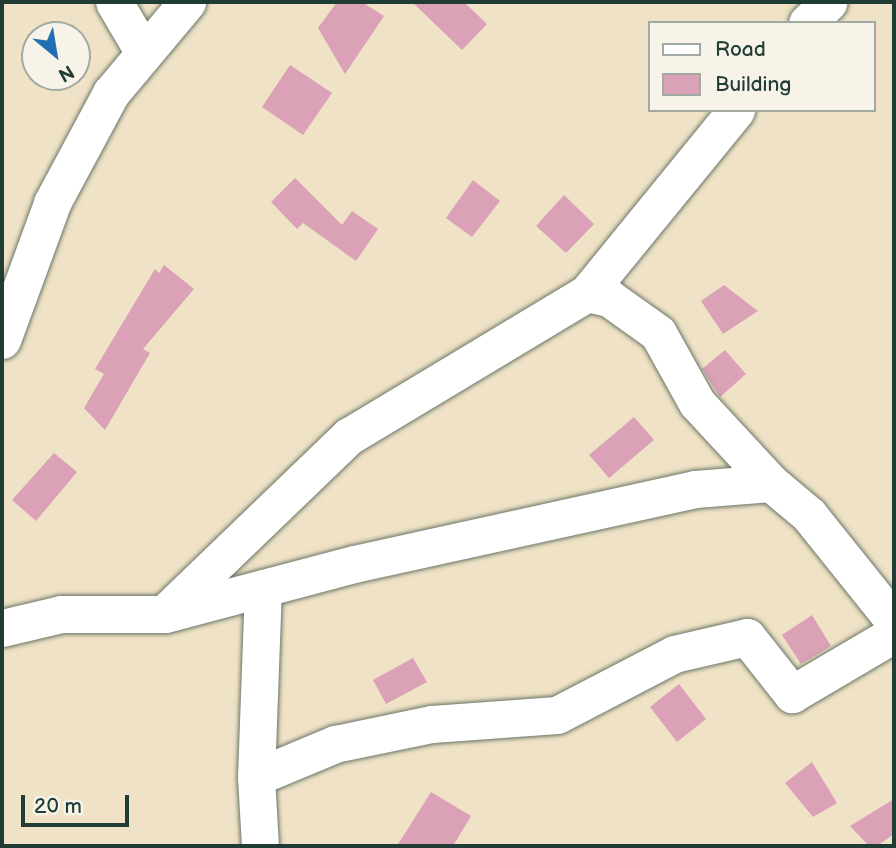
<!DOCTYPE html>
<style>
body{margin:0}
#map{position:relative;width:896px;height:848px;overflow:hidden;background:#f0e2c6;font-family:"Balsamiq Sans",sans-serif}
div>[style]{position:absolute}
.building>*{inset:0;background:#daa1b7}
.roads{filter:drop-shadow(0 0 2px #687767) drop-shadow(0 0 2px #687767)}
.minor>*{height:37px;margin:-18.5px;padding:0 18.5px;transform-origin:18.5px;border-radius:18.5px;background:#fff}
span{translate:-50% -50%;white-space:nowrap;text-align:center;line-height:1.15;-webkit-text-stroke:7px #f7f3e8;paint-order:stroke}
.frame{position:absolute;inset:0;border:4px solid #1f3d34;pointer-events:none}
.legend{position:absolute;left:648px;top:21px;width:228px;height:91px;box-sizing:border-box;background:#f7f3e8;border:2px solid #a1aaa0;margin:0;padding:9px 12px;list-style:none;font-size:21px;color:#1f3d34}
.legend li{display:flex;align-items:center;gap:14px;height:35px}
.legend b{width:35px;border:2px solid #a1aaa0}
.north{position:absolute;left:21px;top:21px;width:70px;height:70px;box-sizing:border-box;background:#f7f3e8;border:2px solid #a1aaa0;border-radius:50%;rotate:150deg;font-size:19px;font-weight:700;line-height:28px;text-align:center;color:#1f3d34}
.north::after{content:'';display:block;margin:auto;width:24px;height:32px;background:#1f6fb2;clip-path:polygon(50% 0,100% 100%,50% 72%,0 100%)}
.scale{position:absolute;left:21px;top:795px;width:108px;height:32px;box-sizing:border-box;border:4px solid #1f3d34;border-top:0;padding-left:9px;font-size:21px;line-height:24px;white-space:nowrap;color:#1f3d34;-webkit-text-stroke:5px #f7f3e8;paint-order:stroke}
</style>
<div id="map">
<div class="building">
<div style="clip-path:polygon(337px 2px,362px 2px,384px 16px,345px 74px,318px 28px)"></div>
<div style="clip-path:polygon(412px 2px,464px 2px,487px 24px,462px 50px)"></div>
<div style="clip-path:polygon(290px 65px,332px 93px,303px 135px,262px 107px)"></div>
<div style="clip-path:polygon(295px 178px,342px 225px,352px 211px,378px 229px,356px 261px,303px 223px,297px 229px,271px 202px)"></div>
<div style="clip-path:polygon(473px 180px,500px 201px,472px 237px,446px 218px)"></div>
<div style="clip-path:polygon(564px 195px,594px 224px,566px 253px,536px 226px)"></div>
<div style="clip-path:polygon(164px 265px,194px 289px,143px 349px,150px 353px,105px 430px,84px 408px,104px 374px,95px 369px,155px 269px,159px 273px)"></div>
<div style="clip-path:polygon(724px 285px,758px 311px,723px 334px,701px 301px)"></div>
<div style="clip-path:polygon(725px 350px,746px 374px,720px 397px,702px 369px)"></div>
<div style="clip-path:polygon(634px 417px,654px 440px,609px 478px,589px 455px)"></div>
<div style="clip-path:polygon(54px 453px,77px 472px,36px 521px,12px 500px)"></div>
<div style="clip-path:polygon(812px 615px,831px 646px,801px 664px,782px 635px)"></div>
<div style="clip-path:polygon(413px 658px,427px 682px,386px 704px,373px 680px)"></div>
<div style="clip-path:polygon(679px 684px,706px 719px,677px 742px,650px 707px)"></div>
<div style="clip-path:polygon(812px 762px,837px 803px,813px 817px,785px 783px)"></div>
<div style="clip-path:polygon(431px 792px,471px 816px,453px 846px,397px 846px)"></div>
<div style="clip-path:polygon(894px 799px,894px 834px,877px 846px,869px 846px,850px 826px)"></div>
</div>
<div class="roads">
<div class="minor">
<div style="left:114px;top:2px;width:59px;rotate:59.5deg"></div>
<div style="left:807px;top:23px;width:30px;rotate:-44deg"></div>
<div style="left:587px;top:293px;width:23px;rotate:13deg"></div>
<div style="left:609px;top:298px;width:60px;rotate:35.5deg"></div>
<div style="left:658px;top:333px;width:80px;rotate:60.9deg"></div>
<div style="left:697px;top:403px;width:109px;rotate:47.2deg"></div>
<div style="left:771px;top:483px;width:50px;rotate:40.1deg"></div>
<div style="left:809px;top:515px;width:136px;rotate:51.3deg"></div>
<div style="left:2px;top:340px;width:146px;rotate:-69.9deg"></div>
<div style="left:52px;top:203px;width:125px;rotate:-61.8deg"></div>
<div style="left:111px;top:93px;width:119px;rotate:-50.1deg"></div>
<div style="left:168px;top:610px;width:251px;rotate:-43.9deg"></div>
<div style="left:349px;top:436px;width:278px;rotate:-31deg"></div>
<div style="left:587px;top:293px;width:236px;rotate:-50.8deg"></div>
<div style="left:2px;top:628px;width:61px;rotate:-13.3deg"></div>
<div style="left:61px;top:614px;width:104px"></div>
<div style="left:165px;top:614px;width:196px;rotate:-14.8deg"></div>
<div style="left:354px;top:564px;width:349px;rotate:-12.4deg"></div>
<div style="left:695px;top:489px;width:76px;rotate:-4.5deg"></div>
<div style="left:256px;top:777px;width:86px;rotate:-22.7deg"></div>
<div style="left:335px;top:744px;width:99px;rotate:-11.7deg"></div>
<div style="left:432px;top:724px;width:125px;rotate:-4.1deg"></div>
<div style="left:557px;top:715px;width:132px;rotate:-27.5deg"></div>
<div style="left:674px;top:654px;width:75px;rotate:-13.1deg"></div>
<div style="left:747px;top:637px;width:73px;rotate:51.7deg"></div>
<div style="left:792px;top:694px;width:118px;rotate:-30.5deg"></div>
<div style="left:260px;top:846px;width:69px;rotate:-93.3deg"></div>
<div style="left:256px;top:777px;width:189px;rotate:-87.9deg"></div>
</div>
</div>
<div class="frame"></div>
<ul class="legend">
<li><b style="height:9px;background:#fff"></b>Road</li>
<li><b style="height:19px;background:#daa1b7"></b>Building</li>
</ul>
<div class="north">N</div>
<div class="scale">20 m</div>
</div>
